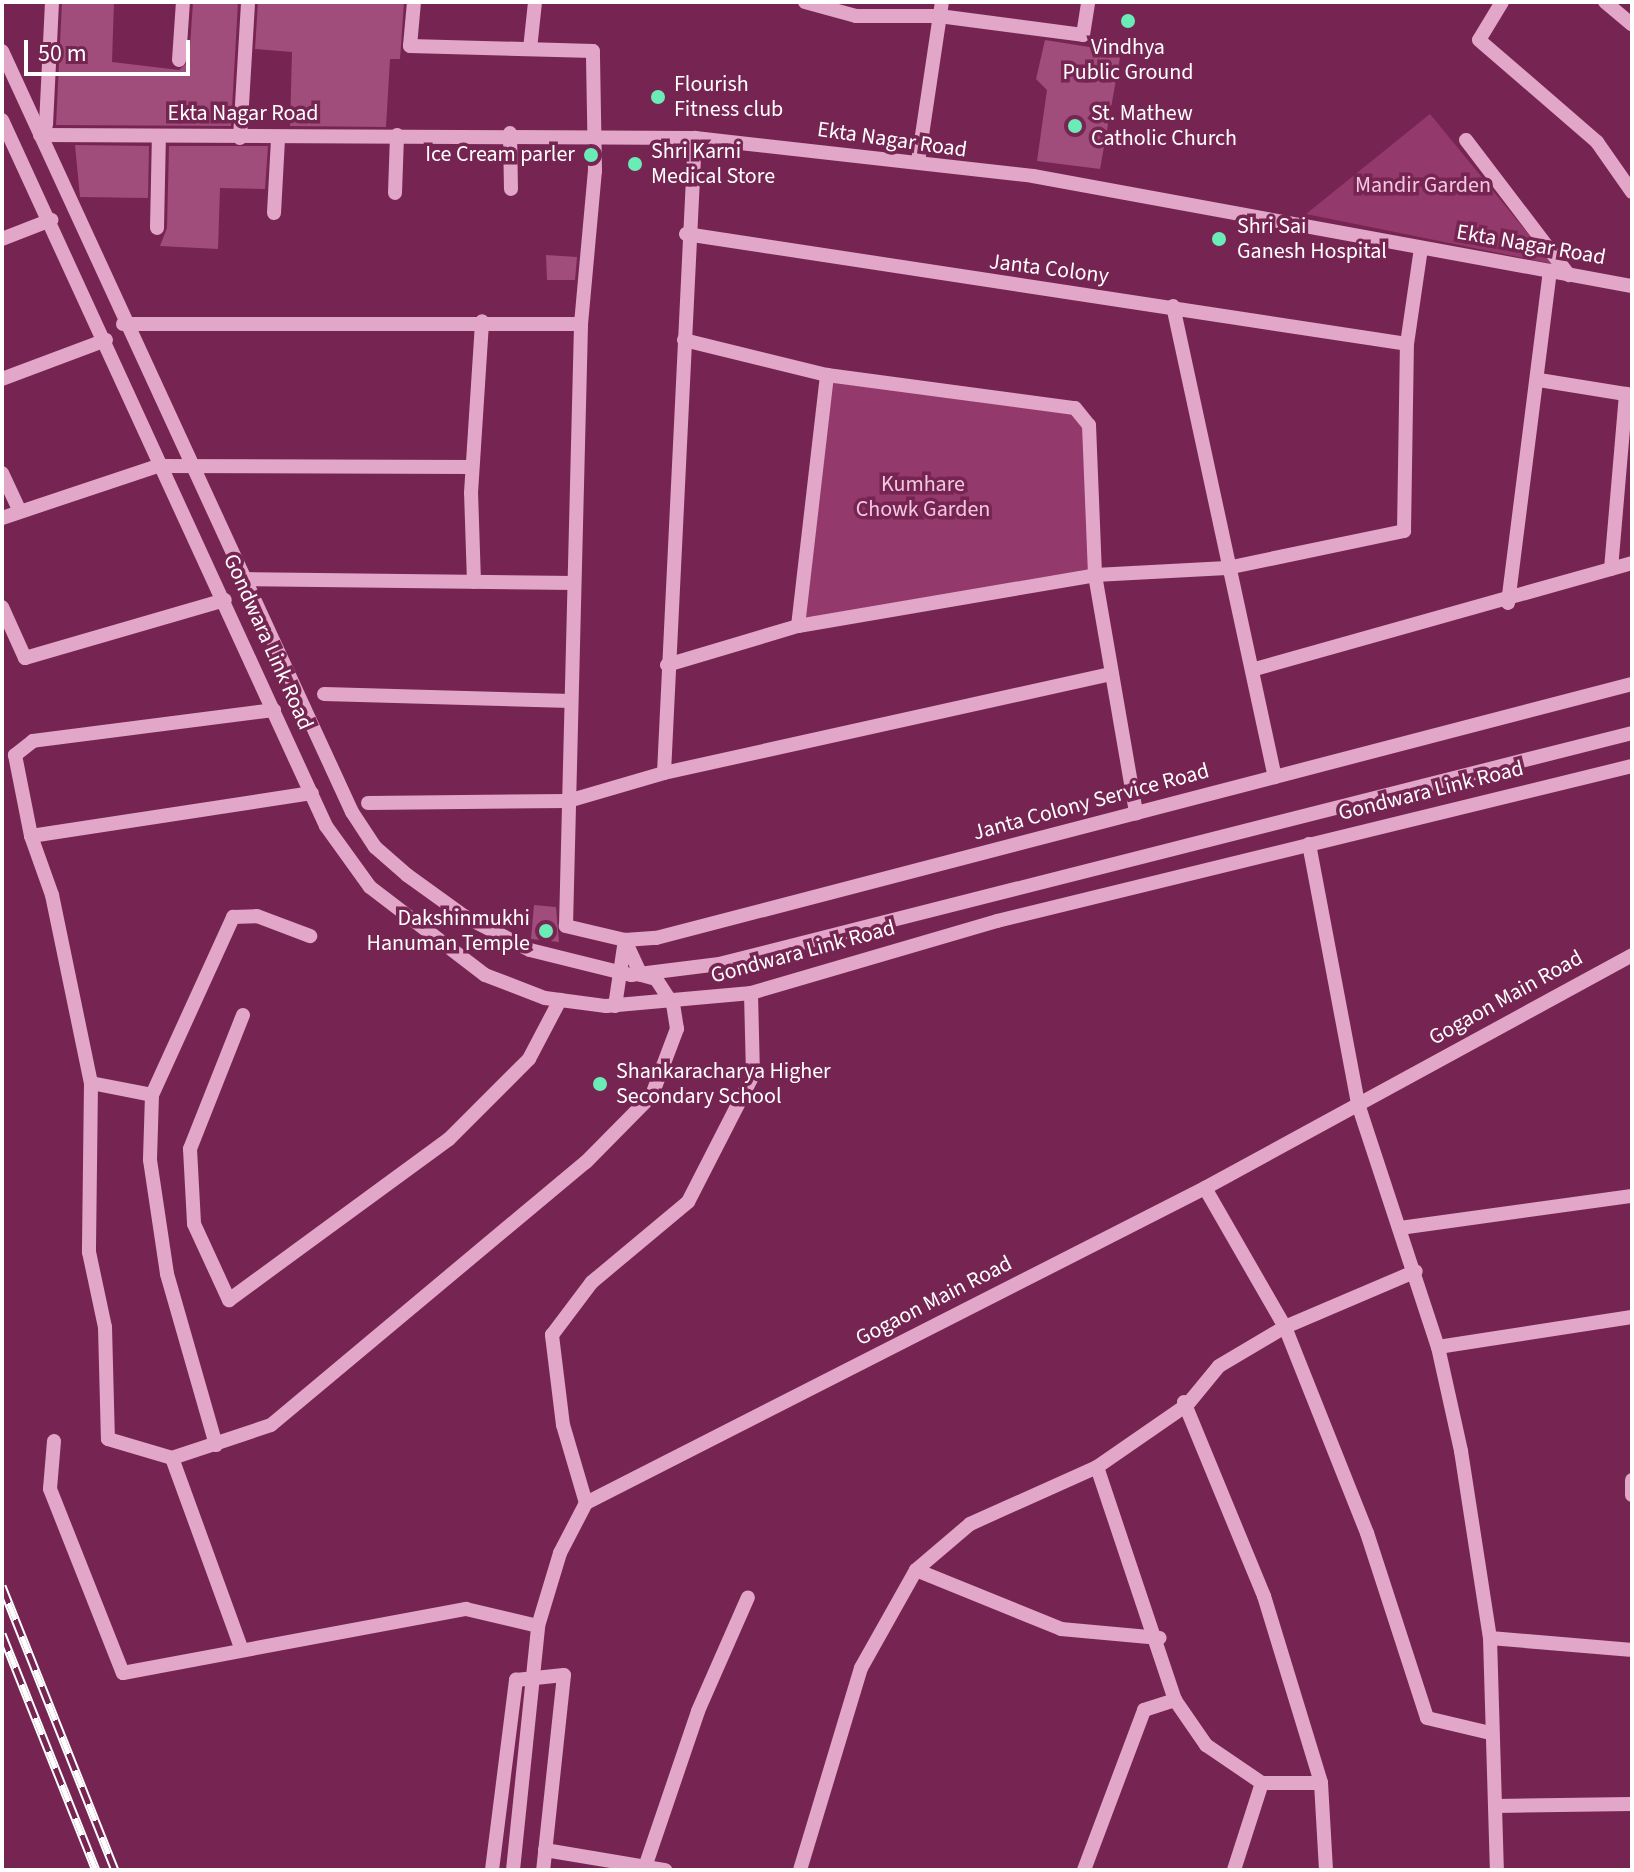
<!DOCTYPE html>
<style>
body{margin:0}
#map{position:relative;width:1634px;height:1872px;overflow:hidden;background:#762552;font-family:"Source Sans 3",sans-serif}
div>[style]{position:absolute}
.green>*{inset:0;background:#94396c}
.building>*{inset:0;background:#a04d7c}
.minor>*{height:14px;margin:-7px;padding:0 7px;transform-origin:7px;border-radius:7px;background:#e2a6c8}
.rail>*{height:9px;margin-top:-4.5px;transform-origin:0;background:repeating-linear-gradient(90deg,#762552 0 18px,#fff 0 36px);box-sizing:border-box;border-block:2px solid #fff}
.dots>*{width:22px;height:22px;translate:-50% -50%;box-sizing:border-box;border:4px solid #762552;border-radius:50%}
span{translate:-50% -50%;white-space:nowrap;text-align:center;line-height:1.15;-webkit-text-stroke:7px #762552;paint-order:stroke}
.poi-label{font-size:22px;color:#fff}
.left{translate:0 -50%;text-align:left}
.right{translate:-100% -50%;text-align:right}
.street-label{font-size:22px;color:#fff}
.park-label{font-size:22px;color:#f2c8e0}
.frame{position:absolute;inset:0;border:4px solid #fff;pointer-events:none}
.scale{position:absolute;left:24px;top:40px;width:166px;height:36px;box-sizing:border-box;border:4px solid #fff;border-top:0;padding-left:10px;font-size:24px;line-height:28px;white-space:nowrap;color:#fff;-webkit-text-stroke:6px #762552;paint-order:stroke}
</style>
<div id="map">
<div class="green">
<div style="clip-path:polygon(1430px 114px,1553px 264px,1306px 214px)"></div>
<div style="clip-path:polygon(827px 375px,1075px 408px,1089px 425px,1095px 575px,798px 626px)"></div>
</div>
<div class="building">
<div style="clip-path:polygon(62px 2px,114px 2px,112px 62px,179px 70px,189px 61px,193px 2px,238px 2px,231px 126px,56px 125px)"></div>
<div style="clip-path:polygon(258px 2px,404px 2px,400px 59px,390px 59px,386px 127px,290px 126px,292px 52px,255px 49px)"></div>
<div style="clip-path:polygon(1045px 40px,1121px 52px,1100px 169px,1037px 161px,1047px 90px,1036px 79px)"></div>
<div style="clip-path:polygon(75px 145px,149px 146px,148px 198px,80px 197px)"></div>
<div style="clip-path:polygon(169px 146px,268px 146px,265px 189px,220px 188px,218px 249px,160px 246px,167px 228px)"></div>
<div style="clip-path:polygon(546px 255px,577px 257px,575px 280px,547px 280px)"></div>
<div style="clip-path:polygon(534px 905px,556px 907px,559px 942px,531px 939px)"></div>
</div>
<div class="minor">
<div style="left:805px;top:2px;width:53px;rotate:15.4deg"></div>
<div style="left:856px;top:16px;width:83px"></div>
<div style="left:939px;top:16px;width:145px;rotate:7.5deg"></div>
<div style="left:1083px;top:35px;width:33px;rotate:-81deg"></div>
<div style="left:1502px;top:2px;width:44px;rotate:121.2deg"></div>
<div style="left:1479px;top:40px;width:156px;rotate:40.8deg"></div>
<div style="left:1597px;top:142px;width:61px;rotate:55deg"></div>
<div style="left:1605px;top:2px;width:35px;rotate:40deg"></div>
<div style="left:530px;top:49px;width:47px;rotate:-83.9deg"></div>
<div style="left:2px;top:51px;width:838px;rotate:65.3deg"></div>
<div style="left:352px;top:812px;width:42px;rotate:56.7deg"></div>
<div style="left:375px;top:847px;width:43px;rotate:41.2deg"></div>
<div style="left:407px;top:875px;width:70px;rotate:35.7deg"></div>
<div style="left:464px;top:916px;width:74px;rotate:27.3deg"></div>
<div style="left:530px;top:950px;width:104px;rotate:13.9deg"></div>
<div style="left:631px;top:975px;width:89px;rotate:-7.1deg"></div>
<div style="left:719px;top:964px;width:942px;rotate:-14.2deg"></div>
<div style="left:179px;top:60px;width:58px;rotate:-86.1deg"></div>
<div style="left:2px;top:120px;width:777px;rotate:65.35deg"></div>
<div style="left:326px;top:826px;width:75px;rotate:54.2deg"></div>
<div style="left:370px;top:887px;width:145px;rotate:37.4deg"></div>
<div style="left:485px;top:975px;width:64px;rotate:21deg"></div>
<div style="left:545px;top:998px;width:62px;rotate:7.5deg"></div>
<div style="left:606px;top:1006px;width:146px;rotate:-5.1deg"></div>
<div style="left:751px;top:993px;width:256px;rotate:-16.3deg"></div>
<div style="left:997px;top:921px;width:654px;rotate:-13.72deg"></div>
<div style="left:46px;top:125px;width:123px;rotate:-87.2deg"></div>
<div style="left:510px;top:133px;width:56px;rotate:89deg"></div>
<div style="left:40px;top:135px;width:655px;rotate:0.26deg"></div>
<div style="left:695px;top:138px;width:340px;rotate:6.4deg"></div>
<div style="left:1033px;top:176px;width:609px;rotate:10.41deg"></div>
<div style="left:240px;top:138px;width:136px;rotate:-86.6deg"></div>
<div style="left:1466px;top:140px;width:170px;rotate:52.7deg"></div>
<div style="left:918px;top:162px;width:162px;rotate:-81.5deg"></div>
<div style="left:395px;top:193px;width:58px;rotate:-88deg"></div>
<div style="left:274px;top:213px;width:75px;rotate:-86.9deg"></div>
<div style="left:157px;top:228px;width:92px;rotate:-88.8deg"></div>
<div style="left:686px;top:234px;width:729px;rotate:8.67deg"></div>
<div style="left:2px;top:239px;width:53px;rotate:-21.2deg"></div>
<div style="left:1173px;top:306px;width:482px;rotate:77.8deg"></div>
<div style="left:123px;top:324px;width:458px"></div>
<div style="left:684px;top:340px;width:147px;rotate:13.8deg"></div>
<div style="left:827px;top:375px;width:250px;rotate:7.6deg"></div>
<div style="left:1075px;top:408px;width:22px;rotate:51deg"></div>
<div style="left:1089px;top:425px;width:150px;rotate:87.7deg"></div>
<div style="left:1095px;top:575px;width:242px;rotate:80.2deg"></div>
<div style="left:2px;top:379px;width:111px;rotate:-20.6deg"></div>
<div style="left:1539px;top:380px;width:94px;rotate:9.2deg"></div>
<div style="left:2px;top:473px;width:38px;rotate:65deg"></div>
<div style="left:2px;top:518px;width:163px;rotate:-18.5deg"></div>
<div style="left:157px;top:466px;width:315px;rotate:0.2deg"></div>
<div style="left:1611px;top:569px;width:176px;rotate:-85.1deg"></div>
<div style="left:242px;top:579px;width:332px;rotate:0.7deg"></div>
<div style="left:474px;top:582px;width:89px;rotate:-91.9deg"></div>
<div style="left:471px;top:493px;width:172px;rotate:-86.3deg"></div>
<div style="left:1508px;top:603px;width:335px;rotate:-82.8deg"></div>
<div style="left:2px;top:607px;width:56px;rotate:65.7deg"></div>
<div style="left:25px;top:658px;width:208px;rotate:-16.2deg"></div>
<div style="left:798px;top:626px;width:253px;rotate:-83.4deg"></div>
<div style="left:667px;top:665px;width:137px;rotate:-16.6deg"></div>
<div style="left:798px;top:626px;width:301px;rotate:-9.7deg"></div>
<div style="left:1095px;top:575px;width:132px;rotate:-3deg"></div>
<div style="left:1227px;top:568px;width:181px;rotate:-11.8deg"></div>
<div style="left:1404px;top:531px;width:187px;rotate:-89.1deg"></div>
<div style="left:1407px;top:344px;width:97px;rotate:-81.7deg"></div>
<div style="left:1255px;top:669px;width:392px;rotate:-15.7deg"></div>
<div style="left:324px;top:694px;width:247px;rotate:1.6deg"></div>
<div style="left:274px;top:710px;width:243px;rotate:172.7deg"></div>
<div style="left:33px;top:741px;width:23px;rotate:142deg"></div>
<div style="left:15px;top:755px;width:83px;rotate:78.8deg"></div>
<div style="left:31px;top:836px;width:284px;rotate:-8.7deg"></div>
<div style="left:664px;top:773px;width:636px;rotate:-87.21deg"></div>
<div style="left:368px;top:803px;width:200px;rotate:-0.6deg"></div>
<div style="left:568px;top:801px;width:100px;rotate:-16.3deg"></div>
<div style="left:664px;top:773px;width:457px;rotate:-12.5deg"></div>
<div style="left:31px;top:836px;width:63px;rotate:70.4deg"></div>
<div style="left:52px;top:895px;width:192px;rotate:78.3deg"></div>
<div style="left:91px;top:1083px;width:169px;rotate:90.7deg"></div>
<div style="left:89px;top:1252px;width:77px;rotate:78deg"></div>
<div style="left:105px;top:1327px;width:112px;rotate:88.5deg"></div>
<div style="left:108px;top:1439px;width:67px;rotate:16.5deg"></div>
<div style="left:172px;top:1458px;width:104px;rotate:-18.4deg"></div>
<div style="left:271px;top:1425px;width:410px;rotate:-39.9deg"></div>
<div style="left:586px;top:1162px;width:94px;rotate:-45.4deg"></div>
<div style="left:652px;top:1095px;width:71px;rotate:-69.3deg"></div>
<div style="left:677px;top:1029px;width:24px;rotate:-99deg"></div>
<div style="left:673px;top:1005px;width:31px;rotate:-123deg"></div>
<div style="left:656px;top:979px;width:16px;rotate:-165deg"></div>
<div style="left:641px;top:975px;width:38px;rotate:-115deg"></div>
<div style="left:625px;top:940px;width:61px;rotate:-166.7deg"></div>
<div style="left:566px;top:926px;width:602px;rotate:-88.57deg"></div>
<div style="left:581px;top:324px;width:154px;rotate:-84.8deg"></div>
<div style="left:595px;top:171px;width:120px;rotate:-91deg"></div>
<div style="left:593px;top:51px;width:183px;rotate:-178.4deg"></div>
<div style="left:410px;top:46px;width:44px;rotate:-84.8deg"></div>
<div style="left:1309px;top:844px;width:265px;rotate:79.3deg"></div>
<div style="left:1358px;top:1104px;width:256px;rotate:71.8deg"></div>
<div style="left:1438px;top:1347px;width:107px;rotate:77.5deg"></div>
<div style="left:1461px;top:1451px;width:189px;rotate:81.2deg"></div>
<div style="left:1490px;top:1638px;width:232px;rotate:88.3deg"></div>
<div style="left:615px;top:1006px;width:67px;rotate:-81.4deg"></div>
<div style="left:625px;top:940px;width:31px;rotate:-4deg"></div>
<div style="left:656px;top:938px;width:1009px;rotate:-14.59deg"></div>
<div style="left:243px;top:1015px;width:144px;rotate:111.6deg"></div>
<div style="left:190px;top:1149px;width:75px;rotate:86.9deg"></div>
<div style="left:194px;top:1224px;width:84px;rotate:65.3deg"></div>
<div style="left:229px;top:1300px;width:273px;rotate:-36.2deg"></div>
<div style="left:449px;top:1139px;width:113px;rotate:-45deg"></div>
<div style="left:529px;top:1059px;width:67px;rotate:-62.3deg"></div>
<div style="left:91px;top:1083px;width:62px;rotate:11.1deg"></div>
<div style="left:152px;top:1095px;width:196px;rotate:-65.5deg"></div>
<div style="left:233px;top:917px;width:24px;rotate:-2deg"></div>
<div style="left:257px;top:916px;width:57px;rotate:20.7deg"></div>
<div style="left:152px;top:1095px;width:65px;rotate:91.8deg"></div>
<div style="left:150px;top:1160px;width:115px;rotate:81.5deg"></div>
<div style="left:167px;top:1274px;width:178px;rotate:74deg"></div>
<div style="left:1205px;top:1188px;width:160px;rotate:60.1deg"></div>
<div style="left:1285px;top:1327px;width:222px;rotate:68.3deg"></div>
<div style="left:1367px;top:1533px;width:194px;rotate:72deg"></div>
<div style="left:1427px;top:1718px;width:65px;rotate:13.4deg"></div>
<div style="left:1400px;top:1228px;width:234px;rotate:-7.9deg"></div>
<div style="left:1438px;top:1347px;width:196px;rotate:-8.8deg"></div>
<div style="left:1184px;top:1402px;width:210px;rotate:67.6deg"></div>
<div style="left:1264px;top:1596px;width:195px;rotate:73deg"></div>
<div style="left:1321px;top:1783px;width:87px;rotate:86.7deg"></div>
<div style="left:54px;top:1441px;width:48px;rotate:94.8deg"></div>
<div style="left:50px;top:1489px;width:198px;rotate:68.4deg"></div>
<div style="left:123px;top:1673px;width:349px;rotate:-10.6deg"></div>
<div style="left:466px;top:1609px;width:74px;rotate:13.3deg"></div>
<div style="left:172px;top:1458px;width:202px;rotate:70deg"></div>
<div style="left:1097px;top:1467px;width:246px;rotate:71.5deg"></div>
<div style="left:1175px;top:1700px;width:55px;rotate:55.4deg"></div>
<div style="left:1206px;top:1745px;width:68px;rotate:34.2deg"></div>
<div style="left:1262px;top:1783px;width:59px"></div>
<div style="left:1632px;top:1480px;width:15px;rotate:90deg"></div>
<div style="left:586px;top:1503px;width:81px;rotate:-106.4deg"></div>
<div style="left:563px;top:1425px;width:91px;rotate:-97deg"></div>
<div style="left:552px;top:1335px;width:66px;rotate:-53deg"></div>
<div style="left:592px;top:1282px;width:125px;rotate:-39.8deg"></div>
<div style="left:688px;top:1202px;width:143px;rotate:-62.9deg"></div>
<div style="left:753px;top:1075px;width:82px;rotate:-91.4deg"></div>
<div style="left:916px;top:1570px;width:157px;rotate:22.1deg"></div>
<div style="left:1061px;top:1629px;width:99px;rotate:5.2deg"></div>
<div style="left:1490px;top:1638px;width:143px;rotate:4.8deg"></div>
<div style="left:1496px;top:1806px;width:136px;rotate:-0.8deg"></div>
<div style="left:545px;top:1850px;width:122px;rotate:9.5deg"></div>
<div style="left:492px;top:1870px;width:192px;rotate:-82.8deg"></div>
<div style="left:516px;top:1680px;width:48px;rotate:-5.9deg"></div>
<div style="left:564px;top:1675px;width:196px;rotate:96.1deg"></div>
<div style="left:513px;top:1870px;width:245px;rotate:-84.1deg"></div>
<div style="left:538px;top:1626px;width:76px;rotate:-73.2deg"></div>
<div style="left:560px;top:1553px;width:56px;rotate:-62.5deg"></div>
<div style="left:586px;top:1503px;width:695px;rotate:-26.97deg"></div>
<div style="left:1205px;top:1188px;width:486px;rotate:-28.6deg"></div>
<div style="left:644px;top:1870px;width:168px;rotate:-71.2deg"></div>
<div style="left:698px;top:1711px;width:124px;rotate:-66.3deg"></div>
<div style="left:800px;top:1870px;width:211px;rotate:-73.2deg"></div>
<div style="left:861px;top:1668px;width:112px;rotate:-60.7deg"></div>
<div style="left:916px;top:1570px;width:71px;rotate:-40.4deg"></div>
<div style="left:970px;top:1524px;width:139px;rotate:-24.2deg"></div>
<div style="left:1097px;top:1467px;width:109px;rotate:-34.6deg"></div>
<div style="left:1187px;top:1405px;width:50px;rotate:-50.6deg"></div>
<div style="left:1219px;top:1366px;width:77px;rotate:-30.6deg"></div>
<div style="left:1285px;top:1327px;width:142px;rotate:-23.1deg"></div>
<div style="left:1084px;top:1870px;width:171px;rotate:-69.4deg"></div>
<div style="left:1144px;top:1710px;width:33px;rotate:-18deg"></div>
<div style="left:1234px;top:1870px;width:91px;rotate:-72.2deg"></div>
</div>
<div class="rail">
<div style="left:2px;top:1586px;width:306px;rotate:68.3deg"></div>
<div style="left:2px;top:1634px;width:254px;rotate:68.3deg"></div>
</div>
<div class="dots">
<div style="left:1128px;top:21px;background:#6becb7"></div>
<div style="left:658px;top:97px;background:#6becb7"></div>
<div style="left:1075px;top:126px;background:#6becb7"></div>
<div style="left:591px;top:155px;background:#6becb7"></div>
<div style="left:635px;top:164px;background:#6becb7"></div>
<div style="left:1219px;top:239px;background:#6becb7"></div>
<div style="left:546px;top:931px;background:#6becb7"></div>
<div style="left:600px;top:1084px;background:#6becb7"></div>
</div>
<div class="poi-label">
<span style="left:1128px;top:60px">Vindhya<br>Public Ground</span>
<span class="left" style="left:674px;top:97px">Flourish<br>Fitness club</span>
<span class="left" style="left:1091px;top:126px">St. Mathew<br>Catholic Church</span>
<span class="left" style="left:651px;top:164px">Shri Karni<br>Medical Store</span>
<span class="right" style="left:575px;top:155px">Ice Cream parler</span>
<span class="left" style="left:1237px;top:239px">Shri Sai<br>Ganesh Hospital</span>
<span class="right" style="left:530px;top:931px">Dakshinmukhi<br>Hanuman Temple</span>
<span class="left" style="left:616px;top:1084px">Shankaracharya Higher<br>Secondary School</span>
</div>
<div class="street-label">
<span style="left:243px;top:114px">Ekta Nagar Road</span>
<span style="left:892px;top:140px;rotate:8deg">Ekta Nagar Road</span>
<span style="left:1531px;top:245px;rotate:10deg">Ekta Nagar Road</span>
<span style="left:1049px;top:269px;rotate:7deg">Janta Colony</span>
<span style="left:268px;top:642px;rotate:66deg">Gondwara Link Road</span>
<span style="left:1431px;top:791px;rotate:-14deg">Gondwara Link Road</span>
<span style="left:1091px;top:802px;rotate:-15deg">Janta Colony Service Road</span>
<span style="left:803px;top:952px;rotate:-15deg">Gondwara Link Road</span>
<span style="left:1506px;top:998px;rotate:-29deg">Gogaon Main Road</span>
<span style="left:934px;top:1301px;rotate:-27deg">Gogaon Main Road</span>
</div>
<div class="park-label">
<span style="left:1423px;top:186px">Mandir Garden</span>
<span style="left:923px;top:497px">Kumhare<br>Chowk Garden</span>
</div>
<div class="frame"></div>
<div class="scale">50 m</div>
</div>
